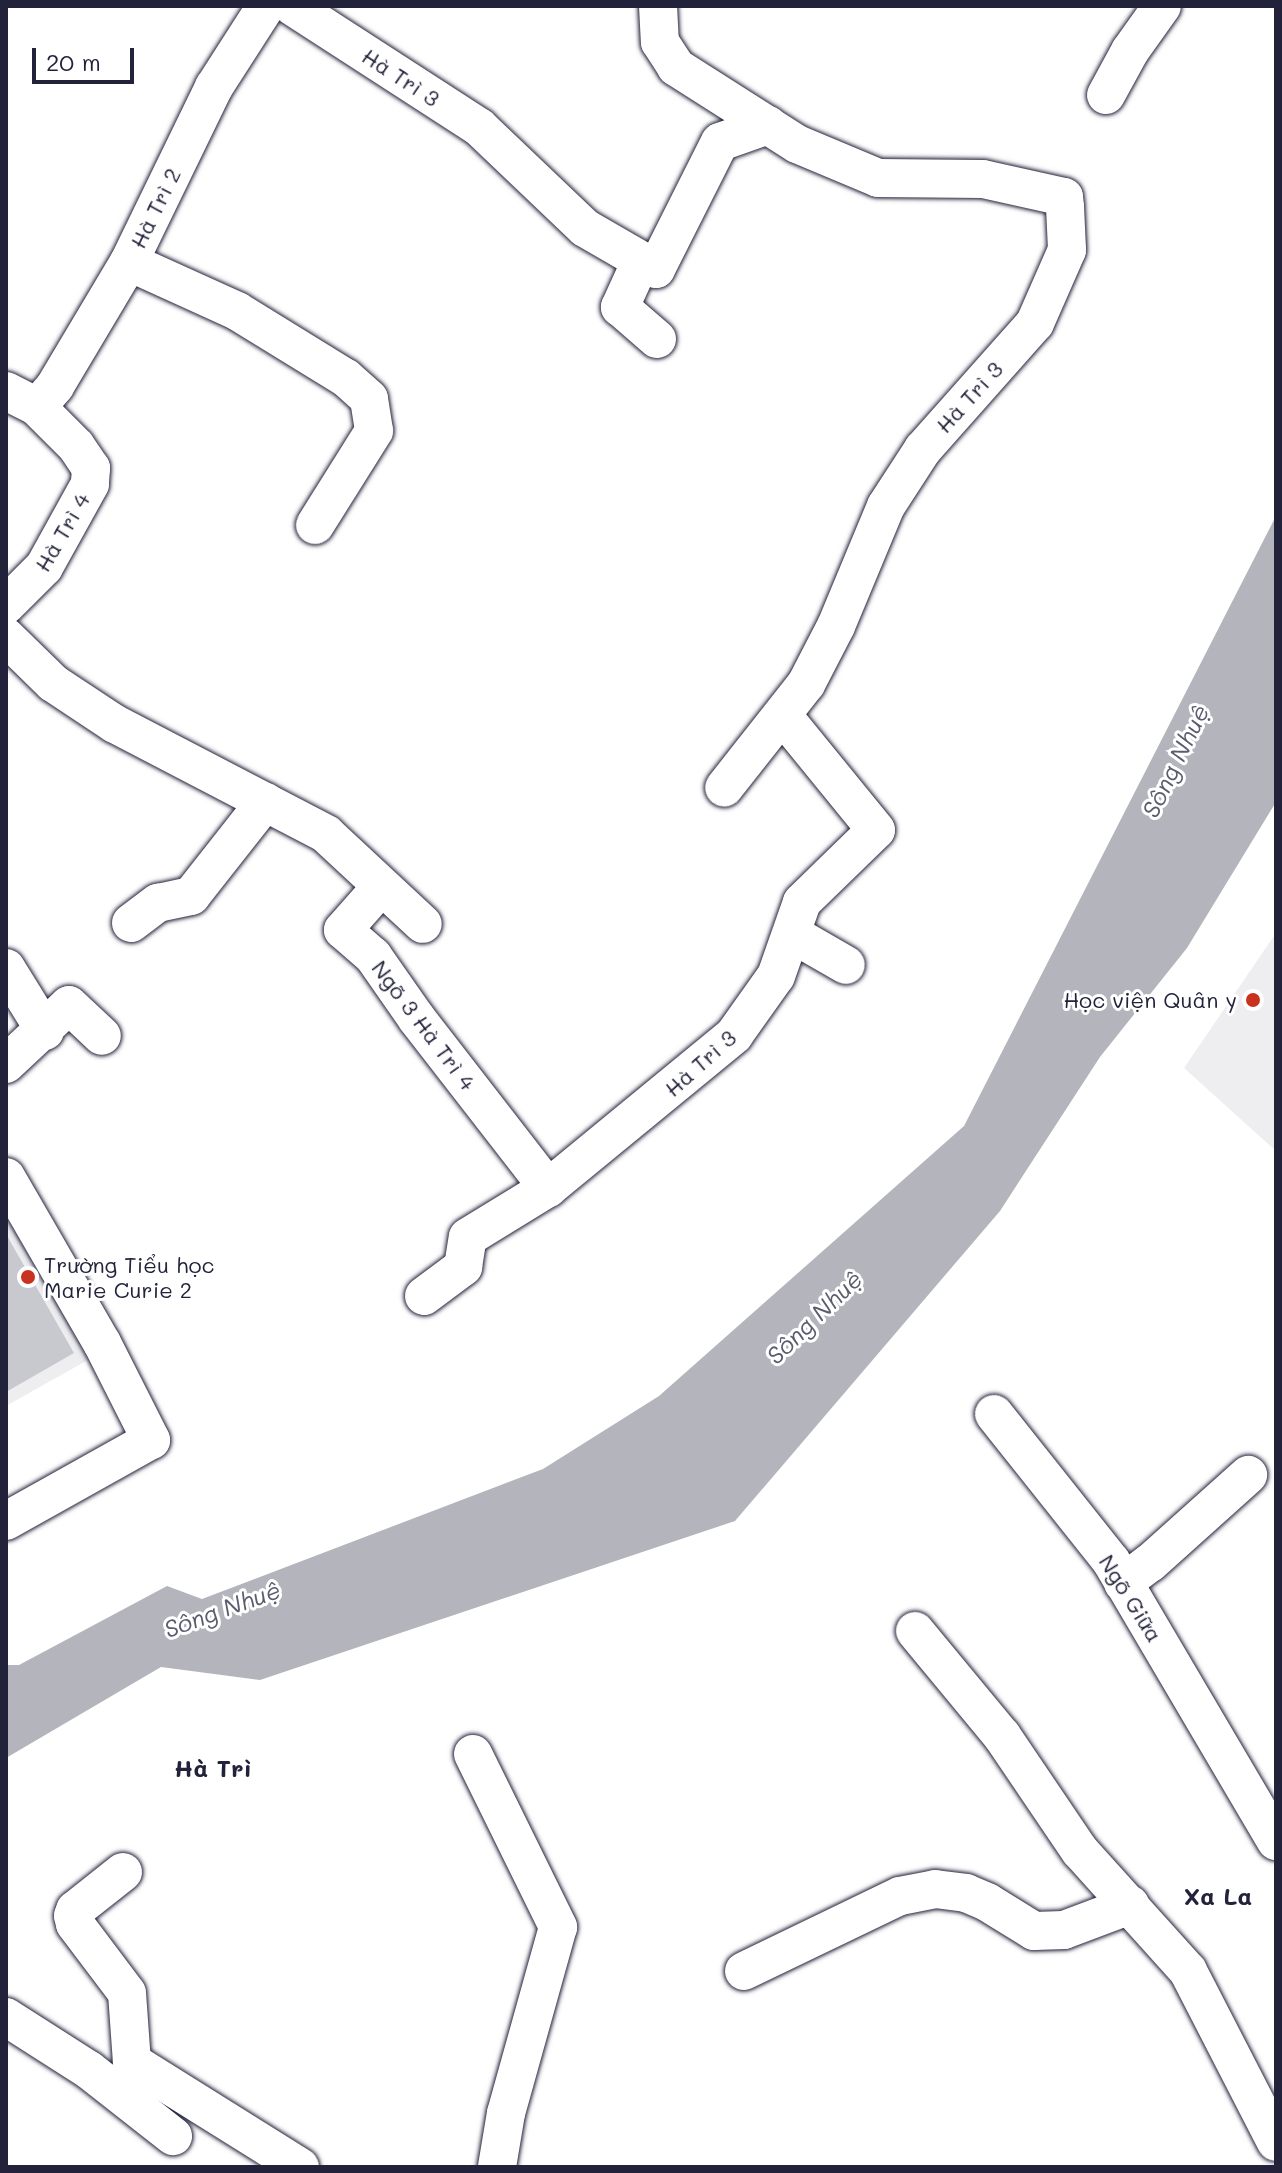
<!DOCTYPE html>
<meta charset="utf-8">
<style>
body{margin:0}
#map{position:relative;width:1282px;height:2173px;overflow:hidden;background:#fff;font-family:Mali,sans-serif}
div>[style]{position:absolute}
.built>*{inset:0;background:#eeeef1}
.water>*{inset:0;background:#b4b4bc}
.building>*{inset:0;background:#c8c8cf}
.roads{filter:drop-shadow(0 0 2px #22223b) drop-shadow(0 0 2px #22223b)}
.minor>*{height:38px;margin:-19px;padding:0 19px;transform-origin:19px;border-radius:19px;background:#fff}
.dots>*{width:22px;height:22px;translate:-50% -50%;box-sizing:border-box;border:4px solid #fff;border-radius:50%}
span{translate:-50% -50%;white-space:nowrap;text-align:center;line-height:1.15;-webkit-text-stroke:6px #fff;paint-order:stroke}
.street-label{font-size:22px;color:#22223b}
.poi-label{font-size:22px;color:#22223b}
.right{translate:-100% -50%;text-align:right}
.left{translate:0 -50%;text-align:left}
.water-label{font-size:24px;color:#5c5c6f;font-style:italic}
.neighbourhood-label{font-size:24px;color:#22223b;font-weight:700}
.frame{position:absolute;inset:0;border:8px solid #22223b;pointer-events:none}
.scale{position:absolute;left:32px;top:48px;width:102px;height:36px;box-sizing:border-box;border:4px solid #22223b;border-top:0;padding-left:10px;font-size:24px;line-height:28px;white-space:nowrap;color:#22223b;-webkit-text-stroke:6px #fff;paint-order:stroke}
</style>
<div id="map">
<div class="built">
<div style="clip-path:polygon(1276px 933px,1276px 1151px,1184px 1068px)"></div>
<div style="clip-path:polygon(6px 1199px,95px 1356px,6px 1406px)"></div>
</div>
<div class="water">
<div style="clip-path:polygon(1276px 516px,1276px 802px,1187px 948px,1100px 1057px,1000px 1211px,735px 1521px,260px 1680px,161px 1667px,6px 1758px,6px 1665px,19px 1665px,167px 1586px,202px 1599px,543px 1469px,659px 1396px,964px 1126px)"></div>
</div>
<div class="building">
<div style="clip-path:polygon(6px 1234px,74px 1353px,6px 1392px)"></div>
</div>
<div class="roads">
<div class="minor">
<div style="left:292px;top:6px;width:223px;rotate:32.9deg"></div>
<div style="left:479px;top:127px;width:146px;rotate:43.6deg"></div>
<div style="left:585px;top:228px;width:82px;rotate:30deg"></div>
<div style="left:656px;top:269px;width:142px;rotate:-63.3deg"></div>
<div style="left:720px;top:142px;width:51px;rotate:-19.5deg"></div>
<div style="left:658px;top:6px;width:36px;rotate:87deg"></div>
<div style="left:660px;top:42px;width:30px;rotate:57deg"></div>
<div style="left:676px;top:67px;width:143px;rotate:32.5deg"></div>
<div style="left:797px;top:144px;width:88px;rotate:22.8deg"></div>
<div style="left:878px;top:178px;width:105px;rotate:0.5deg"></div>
<div style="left:983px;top:179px;width:83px;rotate:12.5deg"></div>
<div style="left:1064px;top:197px;width:10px;rotate:84deg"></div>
<div style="left:1065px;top:207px;width:43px;rotate:87.3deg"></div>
<div style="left:1067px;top:250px;width:80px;rotate:113.7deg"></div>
<div style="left:1035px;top:323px;width:169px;rotate:131.6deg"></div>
<div style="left:923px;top:449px;width:68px;rotate:123deg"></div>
<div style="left:886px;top:506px;width:130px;rotate:112.6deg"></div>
<div style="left:836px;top:626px;width:65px;rotate:117.3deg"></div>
<div style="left:806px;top:684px;width:132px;rotate:128.3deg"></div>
<div style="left:1106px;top:95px;width:50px;rotate:-61.4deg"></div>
<div style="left:1130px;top:51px;width:55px;rotate:-54.6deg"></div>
<div style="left:641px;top:261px;width:51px;rotate:114.5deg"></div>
<div style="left:620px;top:307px;width:49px;rotate:40.9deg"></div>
<div style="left:129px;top:262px;width:119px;rotate:24.4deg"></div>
<div style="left:237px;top:311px;width:128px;rotate:31.6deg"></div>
<div style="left:346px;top:378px;width:31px;rotate:42deg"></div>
<div style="left:369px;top:399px;width:32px;rotate:81deg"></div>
<div style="left:374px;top:431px;width:111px;rotate:122.1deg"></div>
<div style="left:6px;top:391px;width:35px;rotate:27deg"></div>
<div style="left:37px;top:407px;width:55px;rotate:45deg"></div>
<div style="left:76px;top:446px;width:27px;rotate:56deg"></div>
<div style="left:91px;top:468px;width:16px;rotate:94deg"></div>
<div style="left:90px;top:484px;width:95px;rotate:119deg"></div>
<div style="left:44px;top:567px;width:54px;rotate:135deg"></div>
<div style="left:37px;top:407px;width:28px;rotate:-49deg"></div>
<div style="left:55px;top:386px;width:144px;rotate:-59.2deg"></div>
<div style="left:129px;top:262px;width:195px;rotate:-64.1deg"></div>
<div style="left:214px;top:87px;width:96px;rotate:-57.3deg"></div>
<div style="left:6px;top:637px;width:66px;rotate:44.4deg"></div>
<div style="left:53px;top:683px;width:74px;rotate:33.5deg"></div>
<div style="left:115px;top:724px;width:238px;rotate:27.5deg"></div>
<div style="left:326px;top:834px;width:132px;rotate:42.9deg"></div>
<div style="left:380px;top:888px;width:56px;rotate:131.4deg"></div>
<div style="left:343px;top:930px;width:40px;rotate:41deg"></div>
<div style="left:373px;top:956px;width:77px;rotate:55.1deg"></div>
<div style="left:417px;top:1019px;width:214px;rotate:52.2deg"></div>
<div style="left:131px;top:923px;width:34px;rotate:-37deg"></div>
<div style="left:158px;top:903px;width:34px;rotate:-12deg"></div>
<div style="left:191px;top:896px;width:120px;rotate:-51.8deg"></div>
<div style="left:792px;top:934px;width:62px;rotate:29.9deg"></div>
<div style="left:6px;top:968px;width:74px;rotate:58.2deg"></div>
<div style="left:6px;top:1064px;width:86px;rotate:-43.1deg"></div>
<div style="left:69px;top:1005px;width:45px;rotate:43.2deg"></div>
<div style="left:6px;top:1177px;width:192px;rotate:60deg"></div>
<div style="left:102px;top:1343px;width:109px;rotate:63.2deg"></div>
<div style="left:151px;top:1440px;width:166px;rotate:150.8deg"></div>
<div style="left:424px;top:1296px;width:49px;rotate:-36.6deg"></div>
<div style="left:463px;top:1267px;width:30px;rotate:-81deg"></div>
<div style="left:468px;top:1237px;width:94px;rotate:-31.5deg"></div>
<div style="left:548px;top:1188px;width:241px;rotate:-39.4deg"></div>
<div style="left:734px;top:1035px;width:72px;rotate:-54.6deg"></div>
<div style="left:776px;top:976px;width:78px;rotate:-70.6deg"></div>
<div style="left:802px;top:902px;width:103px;rotate:-44.2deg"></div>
<div style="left:876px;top:830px;width:147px;rotate:-129.2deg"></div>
<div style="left:994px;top:1414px;width:188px;rotate:51.5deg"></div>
<div style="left:1111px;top:1561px;width:325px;rotate:59.5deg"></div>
<div style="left:1123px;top:1583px;width:34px;rotate:-37deg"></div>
<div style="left:1150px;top:1563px;width:132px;rotate:-41.9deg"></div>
<div style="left:915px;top:1631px;width:136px;rotate:50.4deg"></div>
<div style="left:1002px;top:1736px;width:139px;rotate:55.9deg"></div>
<div style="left:1080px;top:1851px;width:161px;rotate:48deg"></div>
<div style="left:1188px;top:1971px;width:192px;rotate:62.8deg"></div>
<div style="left:473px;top:1754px;width:193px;rotate:63.8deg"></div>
<div style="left:558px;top:1927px;width:193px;rotate:105.6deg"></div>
<div style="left:506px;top:2113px;width:55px;rotate:99.5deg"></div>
<div style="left:123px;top:1872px;width:61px;rotate:141.6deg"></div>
<div style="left:75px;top:1910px;width:6px;rotate:108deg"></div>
<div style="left:73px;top:1916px;width:8px;rotate:76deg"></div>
<div style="left:75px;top:1924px;width:86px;rotate:53deg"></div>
<div style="left:127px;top:1993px;width:69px;rotate:85.9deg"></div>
<div style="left:132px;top:2062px;width:198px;rotate:32deg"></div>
<div style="left:744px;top:1971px;width:173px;rotate:-25.7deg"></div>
<div style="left:900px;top:1896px;width:36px;rotate:-11deg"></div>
<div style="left:935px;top:1889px;width:31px;rotate:7deg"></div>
<div style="left:966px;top:1893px;width:23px;rotate:23deg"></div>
<div style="left:987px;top:1902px;width:55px;rotate:31.7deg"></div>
<div style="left:1034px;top:1931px;width:30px;rotate:-2deg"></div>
<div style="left:1064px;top:1930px;width:71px;rotate:-20.7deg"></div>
<div style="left:6px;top:2017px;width:98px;rotate:32.6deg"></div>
<div style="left:89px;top:2070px;width:107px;rotate:38.2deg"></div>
</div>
</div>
<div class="dots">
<div style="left:1253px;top:1000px;background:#c8321e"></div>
<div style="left:28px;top:1277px;background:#c8321e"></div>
</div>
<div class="street-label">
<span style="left:401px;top:77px;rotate:33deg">Hà Trì 3</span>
<span style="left:155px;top:208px;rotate:-64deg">Hà Trì 2</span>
<span style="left:969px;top:397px;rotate:-48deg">Hà Trì 3</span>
<span style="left:62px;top:532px;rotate:-60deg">Hà Trì 4</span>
<span style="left:424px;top:1025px;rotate:53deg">Ngõ 3 Hà Trì 4</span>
<span style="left:700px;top:1063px;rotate:-42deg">Hà Trì 3</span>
<span style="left:1131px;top:1598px;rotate:58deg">Ngõ Giữa</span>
</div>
<div class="poi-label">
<span class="right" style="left:1237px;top:1000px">Học viện Quân y</span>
<span class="left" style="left:44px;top:1277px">Trường Tiểu học<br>Marie Curie 2</span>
</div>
<div class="water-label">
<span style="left:1175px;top:761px;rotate:-64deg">Sông Nhuệ</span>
<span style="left:814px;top:1317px;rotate:-44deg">Sông Nhuệ</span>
<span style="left:222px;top:1609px;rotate:-20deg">Sông Nhuệ</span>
</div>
<div class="neighbourhood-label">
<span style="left:213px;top:1768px">Hà Trì</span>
<span style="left:1218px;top:1896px">Xa La</span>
</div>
<div class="frame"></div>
<div class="scale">20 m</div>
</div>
